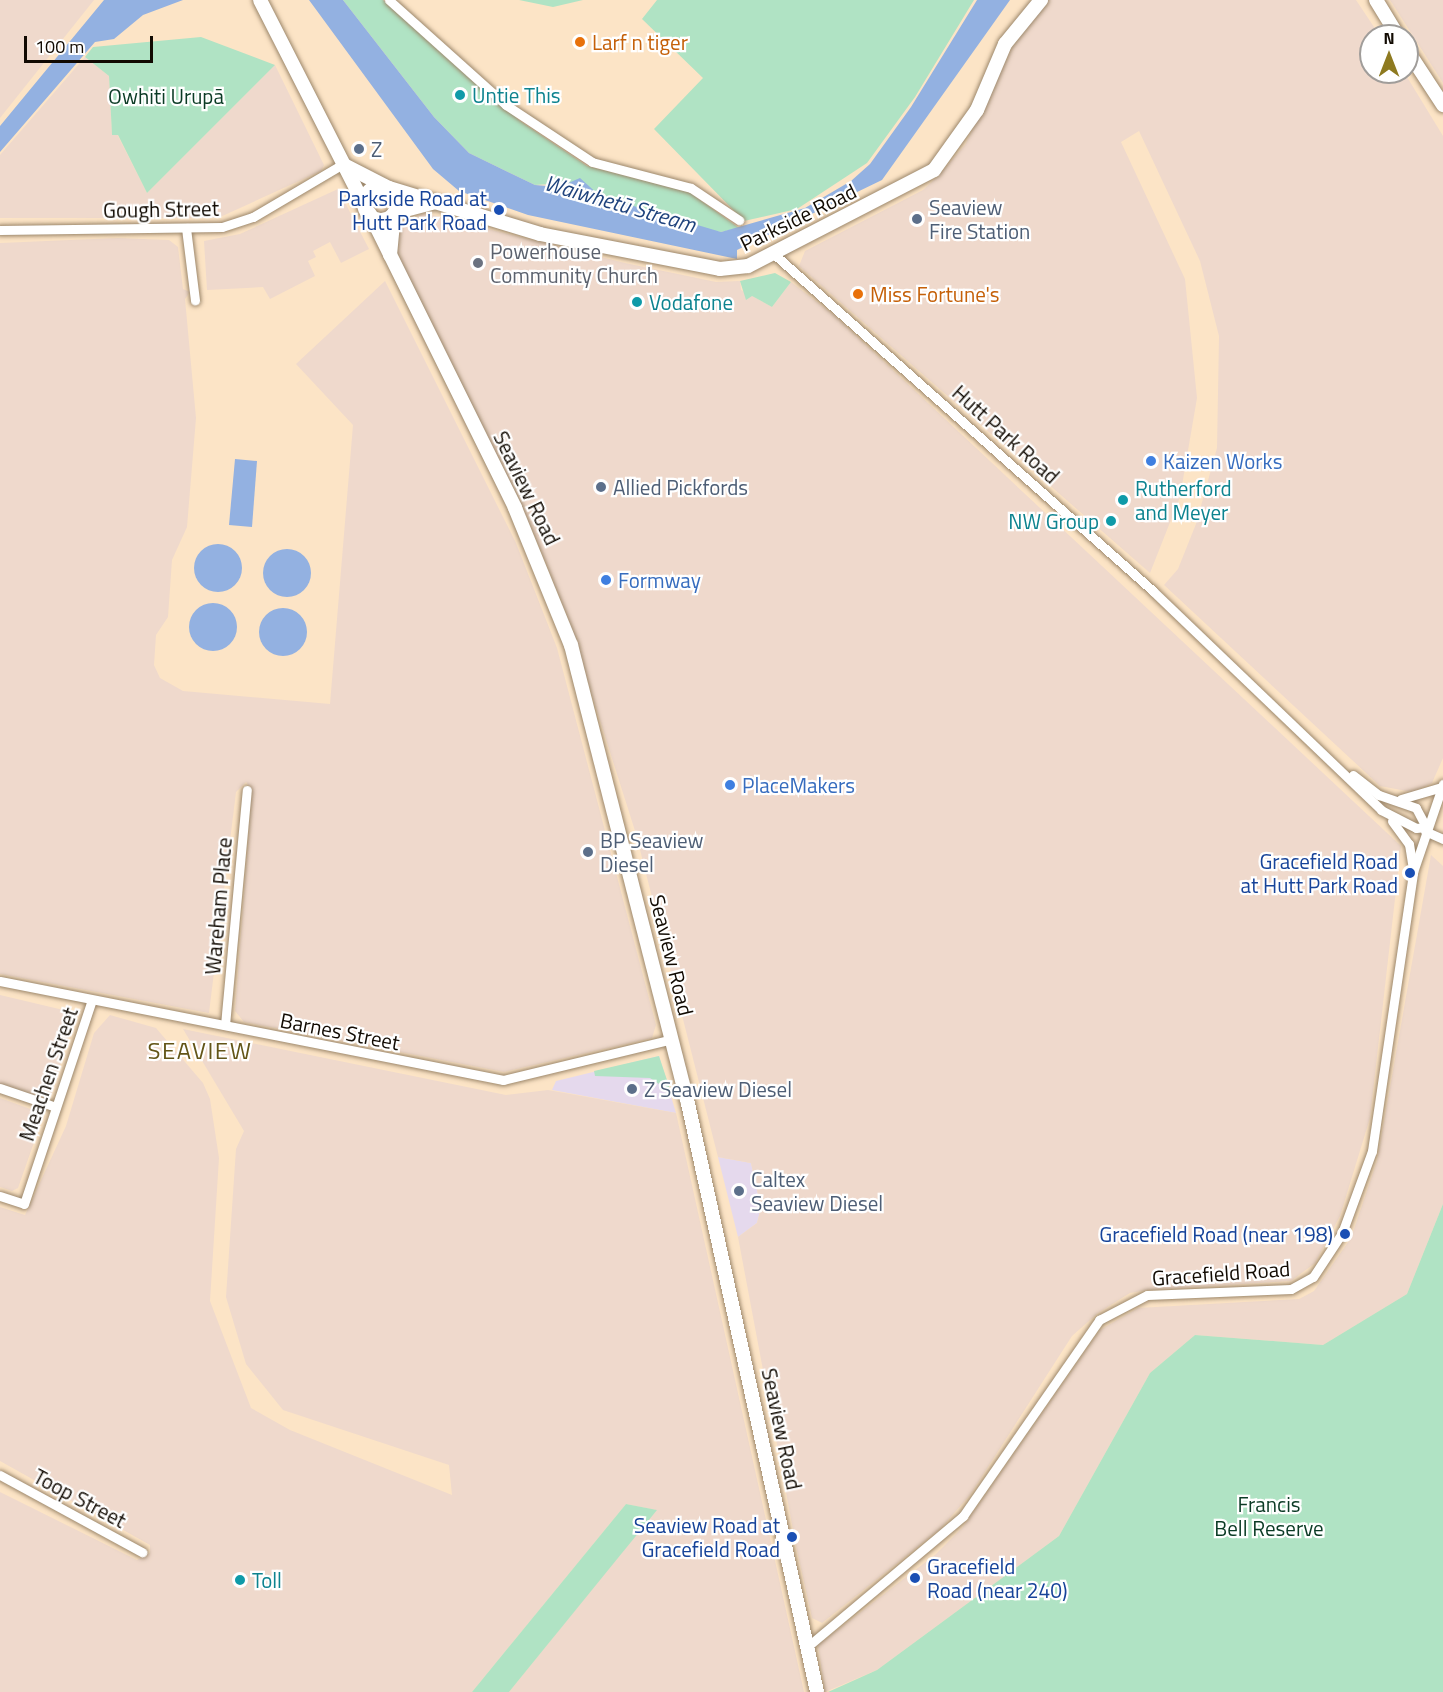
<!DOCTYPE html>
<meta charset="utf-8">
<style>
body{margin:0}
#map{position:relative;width:1443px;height:1692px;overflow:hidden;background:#fce4c6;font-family:"Titillium Web",sans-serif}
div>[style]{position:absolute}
.commercial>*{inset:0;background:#e5d9ed}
.industrial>*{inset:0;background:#efd9cc}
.green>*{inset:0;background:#b0e3c4}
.water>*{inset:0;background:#93b1e1}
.round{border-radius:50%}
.roads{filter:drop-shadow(0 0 2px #9c876b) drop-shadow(0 0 2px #9c876b)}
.street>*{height:9px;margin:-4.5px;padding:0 4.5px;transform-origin:4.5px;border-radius:4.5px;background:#fff}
.secondary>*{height:14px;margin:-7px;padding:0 7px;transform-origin:7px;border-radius:7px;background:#fff}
.secondary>.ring{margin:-7px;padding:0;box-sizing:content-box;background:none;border:14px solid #fff;border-radius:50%}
.dots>*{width:16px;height:16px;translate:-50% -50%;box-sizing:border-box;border:3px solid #fff;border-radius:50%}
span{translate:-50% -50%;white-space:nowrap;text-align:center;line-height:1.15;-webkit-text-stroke:4.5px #fff;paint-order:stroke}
.food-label{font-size:21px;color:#c56008}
.left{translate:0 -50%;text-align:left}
.culture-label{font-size:21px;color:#0d838f}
.right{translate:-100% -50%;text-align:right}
.park-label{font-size:21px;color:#0b3b25}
.service-label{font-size:21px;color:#4e5e75}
.transit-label{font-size:21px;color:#164399}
.street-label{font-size:21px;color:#110a02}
.worship-label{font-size:21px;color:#5b616d}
.shop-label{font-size:21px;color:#366cbe}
.water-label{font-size:22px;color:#1f437d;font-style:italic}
.quarter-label{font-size:24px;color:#635518;letter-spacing:1.5px}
.north{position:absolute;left:1359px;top:24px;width:60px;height:60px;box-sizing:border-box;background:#fff;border:2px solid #a09d9a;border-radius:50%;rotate:0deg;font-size:16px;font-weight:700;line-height:24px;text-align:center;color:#110a02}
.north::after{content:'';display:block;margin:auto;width:21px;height:27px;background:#8e7a20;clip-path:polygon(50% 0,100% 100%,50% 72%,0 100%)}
.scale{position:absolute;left:24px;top:36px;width:129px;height:27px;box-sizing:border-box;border:3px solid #110a02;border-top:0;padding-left:8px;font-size:18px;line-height:21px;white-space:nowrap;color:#110a02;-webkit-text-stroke:4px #fff;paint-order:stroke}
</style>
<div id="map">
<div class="commercial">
<div style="clip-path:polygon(659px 1056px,676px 1113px,552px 1090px,556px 1081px)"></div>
<div style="clip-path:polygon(718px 1157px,751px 1163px,761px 1208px,757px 1223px,738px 1237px)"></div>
</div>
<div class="industrial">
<div style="clip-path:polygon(0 0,94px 0,0 118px)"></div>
<div style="clip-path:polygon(1048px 0,1356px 0,1380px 36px,1371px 36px,1371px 72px,1404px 72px,1443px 136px,1443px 758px,1432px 783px,1412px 792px,1380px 786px,1164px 585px,1178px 569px,1196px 524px,1217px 448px,1219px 336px,1200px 261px,1139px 131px,1121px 142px,1185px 279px,1197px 398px,1180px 497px,1150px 573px,799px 266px,805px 251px,923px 190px,937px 177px,965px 145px,1013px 46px)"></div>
<div style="clip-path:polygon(1390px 0,1443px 0,1443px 83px)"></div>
<div style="clip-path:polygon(85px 57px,109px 76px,112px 134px,117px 134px,147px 193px,275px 65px,324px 165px,321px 171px,218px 218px,0 218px,0 155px)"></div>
<div style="clip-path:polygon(338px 189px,369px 249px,341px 263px,330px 242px,313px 251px,316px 257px,308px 261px,315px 276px,270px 299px,263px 287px,207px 290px,204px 241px,240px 234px)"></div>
<div style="clip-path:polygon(424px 213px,625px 263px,716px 282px,740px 281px,741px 290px,772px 307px,791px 282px,835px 316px,1401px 846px,1370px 1118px,1340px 1216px,1315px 1263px,1291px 1281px,1147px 1290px,1130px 1293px,1098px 1313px,1072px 1336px,970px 1495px,940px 1529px,822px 1623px,812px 1618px,797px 1551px,738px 1237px,757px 1223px,761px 1208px,751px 1163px,718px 1157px,636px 834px,566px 613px,534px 534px,394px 254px,397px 228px)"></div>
<div style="clip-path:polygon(118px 238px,169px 240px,178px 247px,183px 289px,190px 292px,185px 299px,196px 418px,187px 527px,172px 560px,168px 617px,156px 635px,154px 665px,160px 678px,183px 691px,330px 704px,353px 425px,296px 364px,385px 281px,516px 543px,557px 648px,656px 1025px,652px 1038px,504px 1072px,244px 1022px,235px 1011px,252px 790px,246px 782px,236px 792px,209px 1013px,0 974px,0 243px)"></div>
<div style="clip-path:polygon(1431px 855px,1443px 866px,1443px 1204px,1407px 1294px,1323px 1345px,1195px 1335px,1150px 1373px,1059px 1536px,877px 1670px,825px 1692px,818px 1645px,936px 1554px,963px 1527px,1100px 1330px,1138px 1308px,1299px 1299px,1314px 1291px,1351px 1238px,1377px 1161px)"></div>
<div style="clip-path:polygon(0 995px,76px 1013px,51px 1096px,45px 1100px,0 1086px)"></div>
<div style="clip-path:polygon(110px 1015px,156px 1028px,203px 1083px,210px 1099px,219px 1158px,210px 1301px,251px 1408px,290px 1430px,452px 1495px,449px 1465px,283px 1410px,246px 1364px,226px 1297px,236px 1149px,244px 1131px,183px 1029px,506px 1095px,548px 1090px,676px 1113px,804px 1692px,509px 1692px,656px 1510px,626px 1504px,472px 1692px,0 1692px,0 1492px,137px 1560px,150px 1553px,150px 1545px,0 1461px,0 1207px,25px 1215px,66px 1126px,94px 1033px)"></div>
<div style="clip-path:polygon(0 1098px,36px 1111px,42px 1119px,18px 1188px,12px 1191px,0 1187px)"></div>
</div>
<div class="green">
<div style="clip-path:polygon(343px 0,383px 0,520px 121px,587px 166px,689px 192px,739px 228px,721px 232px,687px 226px,600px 196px,582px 182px,535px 185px,469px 153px,434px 117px)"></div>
<div style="clip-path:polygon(519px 0,583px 0,553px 7px)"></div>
<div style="clip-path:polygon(657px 0,974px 0,915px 97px,867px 163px,797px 209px,744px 221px,654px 129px,703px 78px,642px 19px)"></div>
<div style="clip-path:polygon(201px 37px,275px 65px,147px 193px,118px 135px,112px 135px,109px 76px,85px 57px,93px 47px)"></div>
<div style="clip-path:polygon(775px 273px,791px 282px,772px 307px,752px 296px,746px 300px,740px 281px)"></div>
<div style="clip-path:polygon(659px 1056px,671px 1092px,650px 1078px,595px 1076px,594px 1071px)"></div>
<div style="clip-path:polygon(1443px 1204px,1443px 1692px,828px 1692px,877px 1670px,1059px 1536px,1150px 1373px,1195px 1335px,1323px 1345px,1407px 1294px)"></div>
<div style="clip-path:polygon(626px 1504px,657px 1510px,509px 1692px,472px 1692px)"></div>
</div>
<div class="water">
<div style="clip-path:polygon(104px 0,183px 0,143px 15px,114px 39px,95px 42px,0 152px,0 126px)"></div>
<div style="clip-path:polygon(309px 0,343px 0,434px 117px,469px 153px,535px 185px,559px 187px,580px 178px,600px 196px,721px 232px,805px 208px,851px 181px,870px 164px,911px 107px,977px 0,1010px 0,882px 180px,737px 250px,737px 259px,528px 215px,459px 191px,433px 169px)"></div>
<div style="clip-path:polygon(235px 459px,257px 461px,252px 527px,229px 525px)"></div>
<div class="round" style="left:194px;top:544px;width:48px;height:48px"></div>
<div class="round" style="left:263px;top:549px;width:48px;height:48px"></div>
<div class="round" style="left:189px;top:603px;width:48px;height:48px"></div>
<div class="round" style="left:259px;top:608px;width:48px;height:48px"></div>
</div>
<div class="roads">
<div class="street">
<div style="left:389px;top:0;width:157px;rotate:41.9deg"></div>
<div style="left:506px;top:105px;width:103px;rotate:33.5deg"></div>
<div style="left:592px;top:162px;width:102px;rotate:14.7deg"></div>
<div style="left:691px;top:188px;width:58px;rotate:33.7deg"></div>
<div style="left:186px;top:228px;width:73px;rotate:82.9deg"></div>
<div style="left:0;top:230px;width:222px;rotate:-0.8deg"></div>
<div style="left:222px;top:227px;width:33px;rotate:-18deg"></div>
<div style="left:253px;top:217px;width:104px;rotate:-30.5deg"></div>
<div style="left:775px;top:255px;width:506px;rotate:41.63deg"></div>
<div style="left:1153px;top:591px;width:316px;rotate:43.8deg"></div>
<div style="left:1381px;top:810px;width:39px;rotate:27deg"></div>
<div style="left:1416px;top:828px;width:10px;rotate:-6deg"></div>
<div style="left:1353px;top:775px;width:33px;rotate:38deg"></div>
<div style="left:1379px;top:795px;width:39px;rotate:19deg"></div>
<div style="left:1416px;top:808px;width:21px;rotate:62deg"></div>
<div style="left:1401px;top:799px;width:43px;rotate:-16.3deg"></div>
<div style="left:1392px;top:821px;width:29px;rotate:54deg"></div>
<div style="left:1409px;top:844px;width:20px;rotate:81deg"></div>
<div style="left:1425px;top:831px;width:20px;rotate:24deg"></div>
<div style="left:0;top:981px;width:513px;rotate:11.13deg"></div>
<div style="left:503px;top:1080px;width:174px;rotate:-13.6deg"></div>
<div style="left:225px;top:1025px;width:236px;rotate:-84.7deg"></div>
<div style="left:0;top:1088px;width:59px;rotate:18.7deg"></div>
<div style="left:0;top:1196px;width:25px;rotate:18deg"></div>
<div style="left:24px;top:1204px;width:215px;rotate:-71.6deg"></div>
<div style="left:0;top:1475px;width:162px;rotate:28.5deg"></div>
<div style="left:807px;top:1647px;width:204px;rotate:-40deg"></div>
<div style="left:963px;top:1516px;width:239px;rotate:-55.2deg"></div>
<div style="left:1099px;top:1320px;width:54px;rotate:-27.5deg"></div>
<div style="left:1147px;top:1295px;width:144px;rotate:-2.4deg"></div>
<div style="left:1291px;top:1289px;width:25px;rotate:-29deg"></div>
<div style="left:1313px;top:1277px;width:53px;rotate:-56.6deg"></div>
<div style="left:1342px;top:1233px;width:87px;rotate:-69.9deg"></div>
<div style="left:1372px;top:1151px;width:282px;rotate:-81.6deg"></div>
<div style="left:1413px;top:872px;width:93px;rotate:-71.2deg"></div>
</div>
<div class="secondary">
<div style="left:260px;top:0;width:231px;rotate:63deg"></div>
<div style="left:1376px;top:0;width:42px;rotate:58.6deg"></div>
<div style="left:1407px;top:50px;width:66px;rotate:56.8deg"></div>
<div style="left:344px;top:165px;width:46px;rotate:27.1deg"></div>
<div class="ring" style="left:364px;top:186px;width:20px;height:20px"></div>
<div style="left:389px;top:188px;width:158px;rotate:16.9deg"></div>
<div style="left:540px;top:234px;width:183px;rotate:11deg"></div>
<div style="left:720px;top:269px;width:28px;rotate:-6deg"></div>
<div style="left:748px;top:266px;width:209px;rotate:-27.3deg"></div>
<div style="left:934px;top:170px;width:74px;rotate:-54.4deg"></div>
<div style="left:977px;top:110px;width:72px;rotate:-67deg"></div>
<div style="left:1005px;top:44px;width:57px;rotate:-50.7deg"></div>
<div style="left:370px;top:214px;width:328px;rotate:63.7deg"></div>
<div style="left:515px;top:508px;width:148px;rotate:67.8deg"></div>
<div style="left:571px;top:645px;width:469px;rotate:75.7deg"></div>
<div style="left:687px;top:1099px;width:607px;rotate:77.63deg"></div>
<div style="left:390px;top:255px;width:42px;rotate:-84.6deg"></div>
<div style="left:394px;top:213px;width:42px;rotate:-15deg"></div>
</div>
</div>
<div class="dots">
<div style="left:580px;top:42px;background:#e8710a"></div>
<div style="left:460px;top:95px;background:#0f9aa8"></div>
<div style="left:359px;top:149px;background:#5c6f8a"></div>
<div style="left:499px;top:210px;background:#1a4fb4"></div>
<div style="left:917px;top:219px;background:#5c6f8a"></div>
<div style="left:478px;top:263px;background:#6b7280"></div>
<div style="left:858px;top:294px;background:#e8710a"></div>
<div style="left:637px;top:302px;background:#0f9aa8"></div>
<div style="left:1151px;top:461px;background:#3f7fe0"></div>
<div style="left:601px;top:487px;background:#5c6f8a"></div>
<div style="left:1123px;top:500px;background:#0f9aa8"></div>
<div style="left:1111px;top:521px;background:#0f9aa8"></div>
<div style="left:606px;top:580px;background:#3f7fe0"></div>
<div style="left:730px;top:785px;background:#3f7fe0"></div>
<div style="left:588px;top:852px;background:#5c6f8a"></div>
<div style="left:1410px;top:873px;background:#1a4fb4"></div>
<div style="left:632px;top:1089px;background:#5c6f8a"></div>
<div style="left:739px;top:1191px;background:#5c6f8a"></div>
<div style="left:1345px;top:1234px;background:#1a4fb4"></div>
<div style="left:792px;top:1537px;background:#1a4fb4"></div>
<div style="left:915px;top:1578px;background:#1a4fb4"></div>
<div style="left:240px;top:1580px;background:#0f9aa8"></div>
</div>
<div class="food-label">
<span class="left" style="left:592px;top:42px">Larf n tiger</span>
<span class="left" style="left:870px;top:294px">Miss Fortune's</span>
</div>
<div class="culture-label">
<span class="left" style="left:472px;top:95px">Untie This</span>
<span class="left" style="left:649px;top:302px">Vodafone</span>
<span class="left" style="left:1135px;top:500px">Rutherford<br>and Meyer</span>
<span class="right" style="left:1099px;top:521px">NW Group</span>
<span class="left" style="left:252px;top:1580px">Toll</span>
</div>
<div class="park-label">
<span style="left:166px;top:96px">Owhiti Urupā</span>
<span style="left:1269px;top:1516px">Francis<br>Bell Reserve</span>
</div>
<div class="service-label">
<span class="left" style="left:371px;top:149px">Z</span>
<span class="left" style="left:929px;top:219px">Seaview<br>Fire Station</span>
<span class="left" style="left:613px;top:487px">Allied Pickfords</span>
<span class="left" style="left:600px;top:852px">BP Seaview<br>Diesel</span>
<span class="left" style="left:644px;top:1089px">Z Seaview Diesel</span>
<span class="left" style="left:751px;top:1191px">Caltex<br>Seaview Diesel</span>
</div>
<div class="transit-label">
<span class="right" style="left:487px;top:210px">Parkside Road at<br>Hutt Park Road</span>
<span class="right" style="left:1398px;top:873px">Gracefield Road<br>at Hutt Park Road</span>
<span class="right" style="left:1333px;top:1234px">Gracefield Road (near 198)</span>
<span class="right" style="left:780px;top:1537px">Seaview Road at<br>Gracefield Road</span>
<span class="left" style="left:927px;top:1578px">Gracefield<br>Road (near 240)</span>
</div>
<div class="street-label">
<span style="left:161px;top:209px;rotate:-1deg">Gough Street</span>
<span style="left:798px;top:217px;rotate:-26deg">Parkside Road</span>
<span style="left:1006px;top:434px;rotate:42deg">Hutt Park Road</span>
<span style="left:527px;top:488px;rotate:64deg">Seaview Road</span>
<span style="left:218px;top:906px;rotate:-85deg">Wareham Place</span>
<span style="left:672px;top:955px;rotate:76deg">Seaview Road</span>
<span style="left:340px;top:1031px;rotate:11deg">Barnes Street</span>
<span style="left:48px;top:1074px;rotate:-71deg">Meachen Street</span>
<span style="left:1221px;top:1273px;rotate:-4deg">Gracefield Road</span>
<span style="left:782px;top:1429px;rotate:78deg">Seaview Road</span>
<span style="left:80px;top:1498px;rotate:28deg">Toop Street</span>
</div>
<div class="worship-label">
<span class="left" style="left:490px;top:263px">Powerhouse<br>Community Church</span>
</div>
<div class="shop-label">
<span class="left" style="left:1163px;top:461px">Kaizen Works</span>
<span class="left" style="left:618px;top:580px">Formway</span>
<span class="left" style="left:742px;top:785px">PlaceMakers</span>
</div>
<div class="water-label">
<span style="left:620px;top:204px;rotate:16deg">Waiwhetū Stream</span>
</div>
<div class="quarter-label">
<span style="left:200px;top:1051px">SEAVIEW</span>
</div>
<div class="north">N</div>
<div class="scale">100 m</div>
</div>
